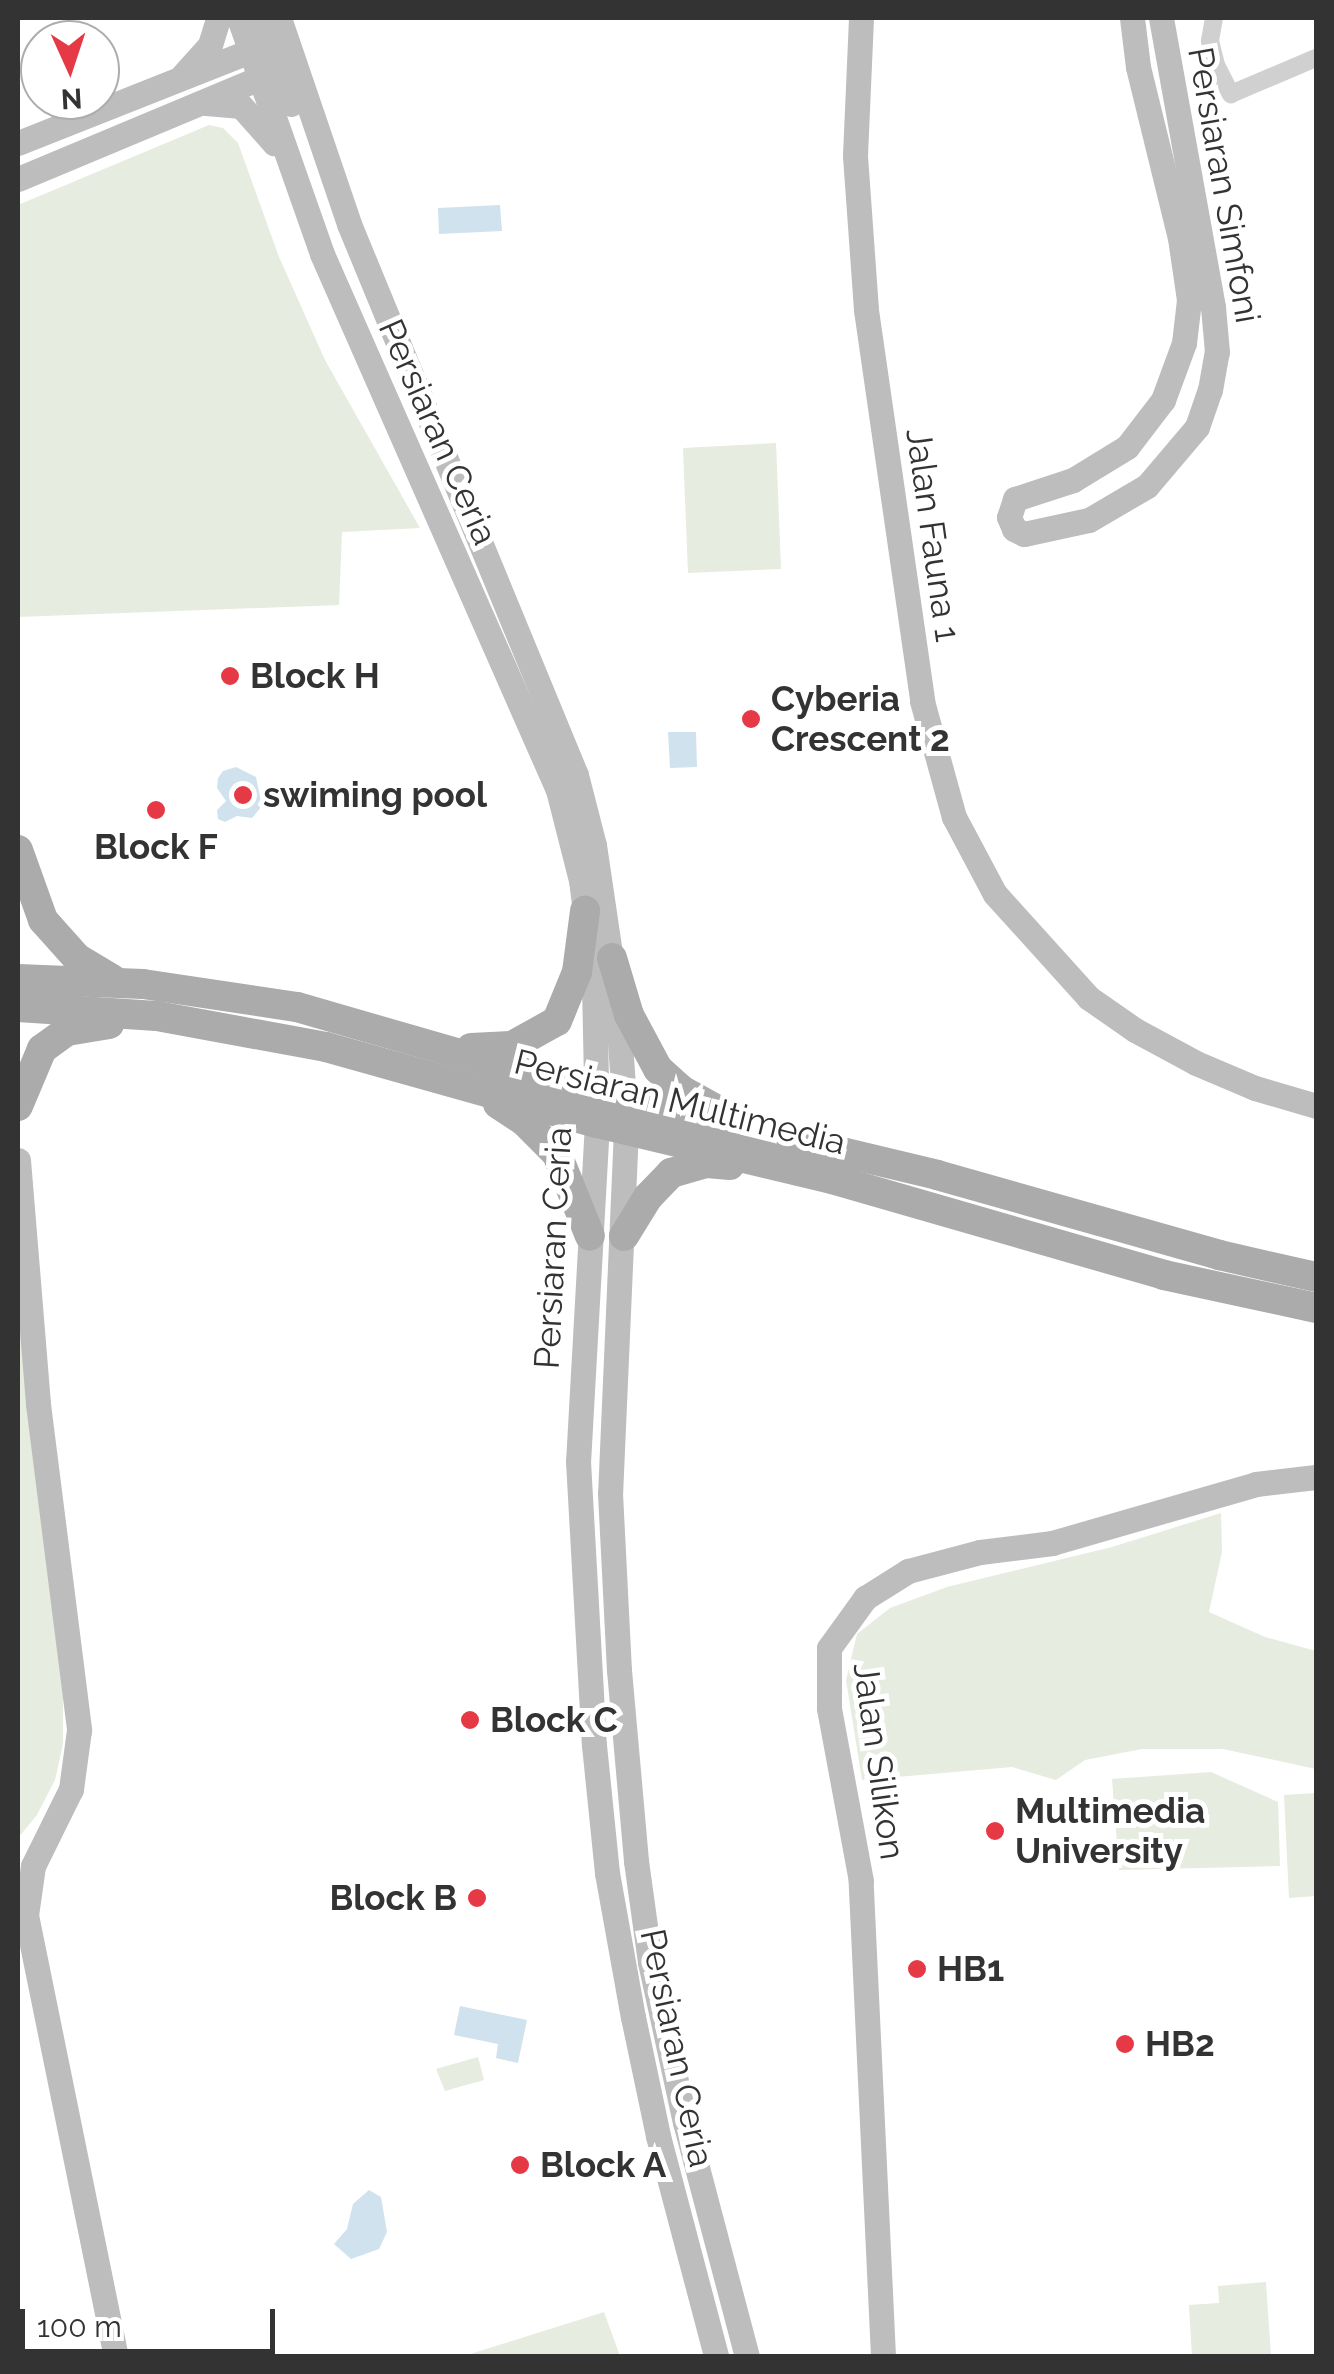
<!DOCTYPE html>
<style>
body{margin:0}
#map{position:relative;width:1334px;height:2374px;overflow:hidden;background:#fff;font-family:Raleway,sans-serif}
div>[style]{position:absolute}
.green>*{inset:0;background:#e6ecdf}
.water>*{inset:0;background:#cfe2ee}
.street>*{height:18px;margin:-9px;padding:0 9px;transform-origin:9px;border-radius:9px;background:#d0d0d0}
.secondary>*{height:25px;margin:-12.5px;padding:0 12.5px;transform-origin:12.5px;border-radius:12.5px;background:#bdbdbd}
.primary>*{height:30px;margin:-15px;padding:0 15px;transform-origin:15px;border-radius:15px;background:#ababab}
.dots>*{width:28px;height:28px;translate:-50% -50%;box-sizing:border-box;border:5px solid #fff;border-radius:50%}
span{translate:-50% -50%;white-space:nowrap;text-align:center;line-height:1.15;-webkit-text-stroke:10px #fff;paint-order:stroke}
.street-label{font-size:35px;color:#333}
.poi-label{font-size:35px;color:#333;font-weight:700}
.left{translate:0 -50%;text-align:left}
.right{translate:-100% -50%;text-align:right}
.frame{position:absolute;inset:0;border:20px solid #333;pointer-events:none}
.north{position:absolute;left:20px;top:20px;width:100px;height:100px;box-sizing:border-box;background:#fff;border:2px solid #adadad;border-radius:50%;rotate:177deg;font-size:28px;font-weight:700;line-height:40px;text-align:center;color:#333}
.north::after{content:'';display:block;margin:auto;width:35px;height:45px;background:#e63946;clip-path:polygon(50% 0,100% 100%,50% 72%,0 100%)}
.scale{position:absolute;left:20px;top:2309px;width:255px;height:45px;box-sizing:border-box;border:5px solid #333;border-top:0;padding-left:12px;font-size:30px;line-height:35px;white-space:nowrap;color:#333;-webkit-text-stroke:8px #fff;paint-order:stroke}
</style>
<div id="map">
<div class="green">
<div style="clip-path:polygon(209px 125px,223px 128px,238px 143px,279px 257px,325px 360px,420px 528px,342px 532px,339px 605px,18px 617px,18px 205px)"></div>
<div style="clip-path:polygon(776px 443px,781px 569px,688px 573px,683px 448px)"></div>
<div style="clip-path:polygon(18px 1311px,63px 1695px,63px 1744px,55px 1780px,37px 1815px,18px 1838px)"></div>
<div style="clip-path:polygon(1221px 1513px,1222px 1552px,1209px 1612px,1265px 1637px,1316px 1651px,1316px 1769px,1223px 1749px,1142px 1749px,1085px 1760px,1056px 1780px,1012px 1767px,862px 1780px,846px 1680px,857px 1634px,890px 1608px,947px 1587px,1112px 1547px)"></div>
<div style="clip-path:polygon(1211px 1772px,1278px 1802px,1280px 1866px,1119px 1870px,1112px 1779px)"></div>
<div style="clip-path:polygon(1316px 1793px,1316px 1896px,1289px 1898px,1284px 1795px)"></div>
<div style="clip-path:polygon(478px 2057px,484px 2080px,445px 2091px,436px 2069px)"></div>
<div style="clip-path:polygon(1266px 2282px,1271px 2356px,1192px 2356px,1189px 2305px,1219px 2303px,1218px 2286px)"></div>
<div style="clip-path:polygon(604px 2312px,620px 2356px,464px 2356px)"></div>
</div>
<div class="water">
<div style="clip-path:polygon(500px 205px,502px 231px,439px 234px,438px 208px)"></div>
<div style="clip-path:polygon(668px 732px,696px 732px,697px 767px,670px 768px)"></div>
<div style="clip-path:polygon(236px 767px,256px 777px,262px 806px,252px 818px,237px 816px,225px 822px,218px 819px,217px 810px,226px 801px,217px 788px,218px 778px,223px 771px)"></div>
<div style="clip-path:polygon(460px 2006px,527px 2020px,518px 2063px,496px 2058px,498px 2044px,454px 2035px)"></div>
<div style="clip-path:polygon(369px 2190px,381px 2197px,387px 2232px,379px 2249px,351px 2259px,334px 2244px,347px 2229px,353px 2204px)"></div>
</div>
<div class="street">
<div style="left:1214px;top:18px;width:23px;rotate:100deg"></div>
<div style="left:1210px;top:41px;width:25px;rotate:76deg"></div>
<div style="left:1216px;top:65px;width:33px;rotate:63deg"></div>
<div style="left:1231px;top:94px;width:92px;rotate:-23deg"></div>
</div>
<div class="secondary">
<div style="left:239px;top:18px;width:250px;rotate:70.6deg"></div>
<div style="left:322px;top:254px;width:586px;rotate:66.24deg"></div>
<div style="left:558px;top:790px;width:93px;rotate:75.7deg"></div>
<div style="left:581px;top:880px;width:106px;rotate:82.9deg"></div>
<div style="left:594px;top:985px;width:138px;rotate:88.8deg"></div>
<div style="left:597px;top:1123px;width:339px;rotate:93.2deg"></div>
<div style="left:578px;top:1461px;width:284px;rotate:86.8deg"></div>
<div style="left:594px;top:1745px;width:129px;rotate:84.2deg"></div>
<div style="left:607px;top:1873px;width:146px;rotate:79.8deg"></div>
<div style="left:633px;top:2017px;width:122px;rotate:78.1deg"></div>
<div style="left:658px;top:2136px;width:228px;rotate:75.2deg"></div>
<div style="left:279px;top:18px;width:218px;rotate:71.2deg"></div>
<div style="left:349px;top:224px;width:596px;rotate:67.61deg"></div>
<div style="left:576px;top:775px;width:72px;rotate:75.6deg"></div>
<div style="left:594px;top:845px;width:157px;rotate:81.6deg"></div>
<div style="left:617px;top:1000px;width:129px;rotate:86deg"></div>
<div style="left:626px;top:1129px;width:364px;rotate:92.5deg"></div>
<div style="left:610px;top:1493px;width:177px;rotate:87.1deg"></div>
<div style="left:619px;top:1670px;width:192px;rotate:84.9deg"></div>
<div style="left:636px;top:1861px;width:102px;rotate:82.1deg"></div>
<div style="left:650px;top:1962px;width:164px;rotate:77.7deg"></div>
<div style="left:685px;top:2122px;width:242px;rotate:75.2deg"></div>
<div style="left:861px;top:18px;width:138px;rotate:92.5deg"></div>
<div style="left:855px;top:156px;width:154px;rotate:85.9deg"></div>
<div style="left:866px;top:310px;width:395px;rotate:81.8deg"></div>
<div style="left:922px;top:701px;width:120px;rotate:74.6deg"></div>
<div style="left:954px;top:817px;width:87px;rotate:62deg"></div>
<div style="left:995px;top:894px;width:140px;rotate:47.9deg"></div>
<div style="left:1089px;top:998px;width:56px;rotate:34.8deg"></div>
<div style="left:1135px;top:1030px;width:69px;rotate:28.4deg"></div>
<div style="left:1196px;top:1063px;width:64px;rotate:23deg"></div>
<div style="left:1255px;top:1088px;width:64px;rotate:16.4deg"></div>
<div style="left:1132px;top:18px;width:49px;rotate:83deg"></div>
<div style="left:1138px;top:67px;width:176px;rotate:76.2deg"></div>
<div style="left:1180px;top:238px;width:63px;rotate:81.7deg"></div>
<div style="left:1189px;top:300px;width:43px;rotate:96.6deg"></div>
<div style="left:1184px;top:343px;width:61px;rotate:110.2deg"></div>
<div style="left:1163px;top:400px;width:59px;rotate:127.5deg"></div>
<div style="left:1127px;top:447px;width:63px;rotate:148.6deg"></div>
<div style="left:1073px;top:480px;width:61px;rotate:161.9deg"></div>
<div style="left:1015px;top:499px;width:19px;rotate:108deg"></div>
<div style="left:1009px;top:517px;width:13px;rotate:67deg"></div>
<div style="left:1014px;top:529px;width:11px;rotate:27deg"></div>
<div style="left:1024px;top:534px;width:66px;rotate:-12.2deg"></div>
<div style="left:1089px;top:520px;width:67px;rotate:-30.4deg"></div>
<div style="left:1147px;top:486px;width:77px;rotate:-49.7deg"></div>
<div style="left:1197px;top:427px;width:39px;rotate:-71deg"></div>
<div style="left:1210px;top:390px;width:39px;rotate:-80deg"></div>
<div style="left:1217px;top:352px;width:45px;rotate:-95.1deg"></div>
<div style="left:1213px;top:307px;width:294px;rotate:-100.2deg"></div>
<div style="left:183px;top:75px;width:40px;rotate:-48deg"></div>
<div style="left:210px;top:45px;width:28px;rotate:-73deg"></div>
<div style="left:206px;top:103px;width:35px;rotate:5deg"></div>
<div style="left:241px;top:106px;width:50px;rotate:48.3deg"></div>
<div style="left:18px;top:143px;width:250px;rotate:-21.6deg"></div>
<div style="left:250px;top:51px;width:18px;rotate:13deg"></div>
<div style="left:268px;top:55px;width:54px;rotate:64.9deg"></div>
<div style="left:18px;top:179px;width:261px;rotate:-22.7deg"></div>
<div style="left:259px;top:78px;width:25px;rotate:-69deg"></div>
<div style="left:268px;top:55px;width:38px;rotate:-101deg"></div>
<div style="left:18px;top:1160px;width:245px;rotate:85.3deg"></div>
<div style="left:38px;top:1404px;width:329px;rotate:82.8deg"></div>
<div style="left:79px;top:1730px;width:60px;rotate:97.7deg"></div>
<div style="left:71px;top:1789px;width:86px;rotate:116.3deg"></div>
<div style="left:33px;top:1866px;width:49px;rotate:98.1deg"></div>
<div style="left:26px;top:1915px;width:450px;rotate:78.5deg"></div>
<div style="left:883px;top:2356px;width:476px;rotate:-92.7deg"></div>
<div style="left:861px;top:1881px;width:176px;rotate:-100.5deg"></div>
<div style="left:829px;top:1708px;width:60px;rotate:-90deg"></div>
<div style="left:829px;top:1648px;width:62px;rotate:-54.2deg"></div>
<div style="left:865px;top:1598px;width:51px;rotate:-32.1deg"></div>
<div style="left:908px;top:1571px;width:74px;rotate:-14.8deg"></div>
<div style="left:980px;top:1552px;width:73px;rotate:-7.1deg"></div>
<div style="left:1052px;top:1543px;width:212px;rotate:-16.1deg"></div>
<div style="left:1256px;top:1484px;width:60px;rotate:-6.7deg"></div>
</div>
<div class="primary">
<div style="left:18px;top:850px;width:74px;rotate:70.3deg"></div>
<div style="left:43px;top:920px;width:51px;rotate:48.2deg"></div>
<div style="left:77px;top:958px;width:41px;rotate:31deg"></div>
<div style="left:612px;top:958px;width:59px;rotate:73.4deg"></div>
<div style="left:629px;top:1015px;width:61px;rotate:61.8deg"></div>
<div style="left:658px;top:1069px;width:31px;rotate:42deg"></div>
<div style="left:681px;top:1090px;width:46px;rotate:28.8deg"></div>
<div style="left:18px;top:979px;width:125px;rotate:2.3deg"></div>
<div style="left:143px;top:984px;width:156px;rotate:8.5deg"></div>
<div style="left:297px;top:1007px;width:309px;rotate:16.1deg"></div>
<div style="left:594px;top:1093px;width:353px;rotate:13.4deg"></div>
<div style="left:937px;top:1175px;width:293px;rotate:15.8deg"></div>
<div style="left:1219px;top:1255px;width:99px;rotate:12.8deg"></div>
<div style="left:18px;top:1007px;width:139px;rotate:3.7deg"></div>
<div style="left:157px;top:1016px;width:172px;rotate:10.4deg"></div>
<div style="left:326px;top:1047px;width:281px;rotate:15.7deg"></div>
<div style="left:597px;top:1123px;width:242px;rotate:13.4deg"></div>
<div style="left:832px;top:1179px;width:346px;rotate:16.1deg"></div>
<div style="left:1164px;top:1275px;width:156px;rotate:12.2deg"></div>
<div style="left:471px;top:1048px;width:41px;rotate:-2.8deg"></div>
<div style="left:512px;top:1046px;width:51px;rotate:-29.1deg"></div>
<div style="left:557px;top:1021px;width:53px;rotate:-67.8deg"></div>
<div style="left:577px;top:972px;width:62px;rotate:-82.5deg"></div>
<div style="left:498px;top:1104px;width:30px;rotate:33deg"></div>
<div style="left:523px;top:1120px;width:48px;rotate:45deg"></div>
<div style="left:557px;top:1154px;width:88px;rotate:68.1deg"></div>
<div style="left:18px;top:1106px;width:62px;rotate:-67.2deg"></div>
<div style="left:42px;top:1049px;width:31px;rotate:-36deg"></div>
<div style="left:67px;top:1031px;width:43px;rotate:-9.5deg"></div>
<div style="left:624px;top:1236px;width:46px;rotate:-58.4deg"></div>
<div style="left:648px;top:1197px;width:33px;rotate:-46deg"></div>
<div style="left:671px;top:1173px;width:37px;rotate:-16deg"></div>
<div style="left:707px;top:1163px;width:23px;rotate:5deg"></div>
</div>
<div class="dots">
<div style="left:230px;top:676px;background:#e63946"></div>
<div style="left:751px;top:719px;background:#e63946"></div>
<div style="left:243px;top:795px;background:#e63946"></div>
<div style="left:156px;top:810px;background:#e63946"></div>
<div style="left:470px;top:1720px;background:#e63946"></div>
<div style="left:995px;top:1831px;background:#e63946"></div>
<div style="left:477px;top:1898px;background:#e63946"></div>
<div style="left:917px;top:1969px;background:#e63946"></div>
<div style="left:1125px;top:2044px;background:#e63946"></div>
<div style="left:520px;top:2165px;background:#e63946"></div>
</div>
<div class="street-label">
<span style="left:1224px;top:185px;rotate:80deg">Persiaran Simfoni</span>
<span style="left:438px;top:432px;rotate:66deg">Persiaran Ceria</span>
<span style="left:933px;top:535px;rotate:82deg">Jalan Fauna 1</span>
<span style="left:680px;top:1102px;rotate:14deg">Persiaran Multimedia</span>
<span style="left:553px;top:1248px;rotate:-87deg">Persiaran Ceria</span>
<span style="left:879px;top:1761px;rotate:82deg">Jalan Silikon</span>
<span style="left:677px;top:2048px;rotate:78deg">Persiaran Ceria</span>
</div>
<div class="poi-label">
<span class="left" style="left:250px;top:676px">Block H</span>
<span class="left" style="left:771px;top:719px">Cyberia<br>Crescent 2</span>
<span class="left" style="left:263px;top:795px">swiming pool</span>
<span style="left:156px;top:847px">Block F</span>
<span class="left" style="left:490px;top:1720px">Block C</span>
<span class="left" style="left:1015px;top:1831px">Multimedia<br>University</span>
<span class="right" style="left:457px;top:1898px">Block B</span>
<span class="left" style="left:937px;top:1969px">HB1</span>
<span class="left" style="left:1145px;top:2044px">HB2</span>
<span class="left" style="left:540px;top:2165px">Block A</span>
</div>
<div class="frame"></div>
<div class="north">N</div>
<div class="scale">100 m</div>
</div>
